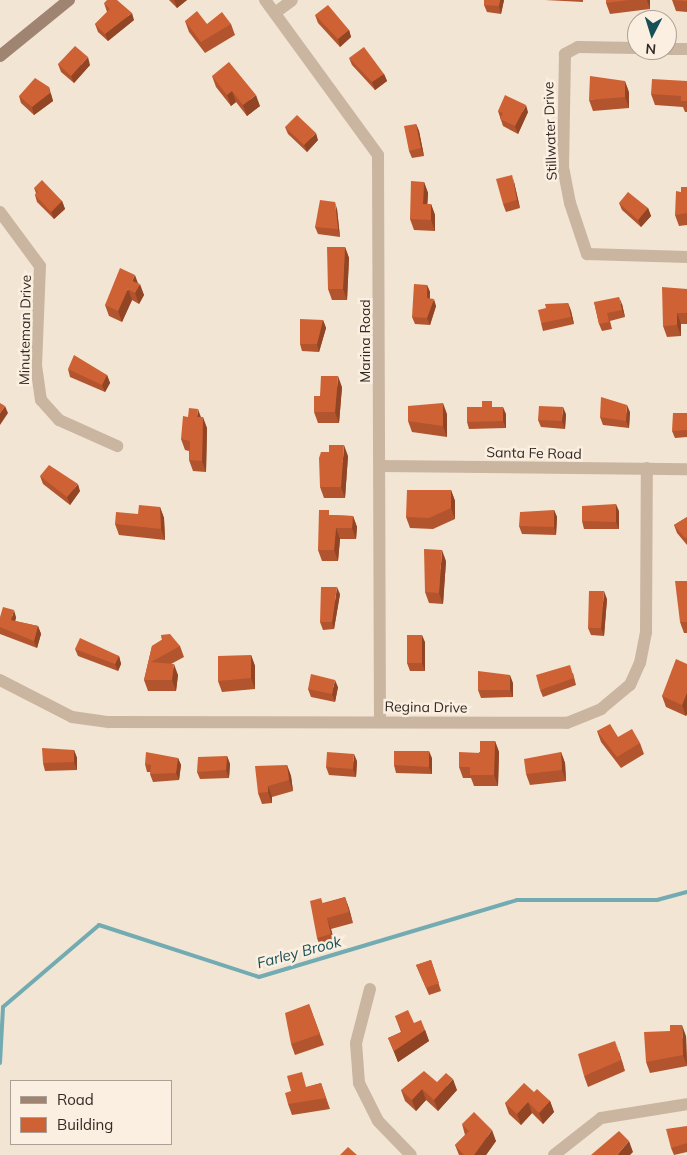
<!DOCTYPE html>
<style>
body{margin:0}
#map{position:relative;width:687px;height:1155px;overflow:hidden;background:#f2e5d4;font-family:Mulish,sans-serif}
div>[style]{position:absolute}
.stream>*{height:4px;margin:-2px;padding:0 2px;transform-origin:2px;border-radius:2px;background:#72abb1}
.street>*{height:12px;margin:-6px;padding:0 6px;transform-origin:6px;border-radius:6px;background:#cab5a0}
.secondary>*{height:12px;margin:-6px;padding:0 6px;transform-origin:6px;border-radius:6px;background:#9e8471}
.wall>*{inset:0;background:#b2542e}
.shaded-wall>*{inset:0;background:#914525}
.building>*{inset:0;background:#cf6235}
span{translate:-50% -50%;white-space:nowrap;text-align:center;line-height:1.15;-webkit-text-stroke:5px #faefe0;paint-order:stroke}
.street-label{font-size:14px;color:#342a24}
.water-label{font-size:15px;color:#175057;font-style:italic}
.legend{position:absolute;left:10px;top:1080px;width:162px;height:65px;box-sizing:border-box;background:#faefe0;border:1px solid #aba095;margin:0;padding:6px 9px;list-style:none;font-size:15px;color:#342a24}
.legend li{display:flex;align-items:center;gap:10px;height:25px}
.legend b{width:25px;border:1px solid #aba095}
.north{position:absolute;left:627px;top:10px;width:50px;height:50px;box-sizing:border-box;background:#faefe0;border:1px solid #aba095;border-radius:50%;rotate:185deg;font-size:14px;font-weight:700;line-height:20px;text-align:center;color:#342a24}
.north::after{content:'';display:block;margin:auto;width:18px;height:22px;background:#175057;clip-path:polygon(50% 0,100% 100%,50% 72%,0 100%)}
</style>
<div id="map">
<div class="stream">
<div style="left:0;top:1063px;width:56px;rotate:-86.9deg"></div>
<div style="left:3px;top:1007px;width:126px;rotate:-40.5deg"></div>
<div style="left:99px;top:925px;width:168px;rotate:18deg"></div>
<div style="left:259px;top:977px;width:269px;rotate:-16.6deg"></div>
<div style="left:517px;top:900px;width:140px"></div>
<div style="left:657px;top:900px;width:31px;rotate:-15deg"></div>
</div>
<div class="street">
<div style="left:265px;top:0;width:192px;rotate:53.9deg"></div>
<div style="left:378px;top:155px;width:565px;rotate:89.8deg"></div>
<div style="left:275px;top:13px;width:21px;rotate:-37deg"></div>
<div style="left:637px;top:48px;width:59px;rotate:-179deg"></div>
<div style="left:578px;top:47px;width:15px;rotate:152deg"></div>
<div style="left:565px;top:54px;width:113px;rotate:91deg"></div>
<div style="left:563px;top:167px;width:37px;rotate:79deg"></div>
<div style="left:570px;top:203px;width:54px;rotate:71.6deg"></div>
<div style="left:587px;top:254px;width:100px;rotate:1.7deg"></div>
<div style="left:667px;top:49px;width:20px"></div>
<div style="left:0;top:212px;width:67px;rotate:53.5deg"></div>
<div style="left:40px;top:266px;width:99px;rotate:92.3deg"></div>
<div style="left:36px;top:365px;width:35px;rotate:82deg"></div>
<div style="left:41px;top:400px;width:27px;rotate:48deg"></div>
<div style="left:59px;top:420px;width:64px;rotate:24.1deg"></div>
<div style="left:380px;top:466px;width:307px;rotate:0.6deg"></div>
<div style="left:0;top:680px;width:81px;rotate:27.2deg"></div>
<div style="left:72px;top:717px;width:37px;rotate:8deg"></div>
<div style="left:109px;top:722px;width:458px;rotate:0.1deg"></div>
<div style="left:567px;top:723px;width:37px;rotate:-22deg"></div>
<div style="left:601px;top:709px;width:38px;rotate:-40deg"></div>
<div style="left:630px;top:685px;width:24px;rotate:-66deg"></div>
<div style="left:640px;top:663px;width:31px;rotate:-79deg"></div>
<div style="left:646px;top:633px;width:165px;rotate:-89.7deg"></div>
<div style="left:370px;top:989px;width:56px;rotate:104.5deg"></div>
<div style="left:356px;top:1043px;width:40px;rotate:85.7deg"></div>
<div style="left:359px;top:1083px;width:42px;rotate:63.4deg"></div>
<div style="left:378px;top:1121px;width:47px;rotate:45.9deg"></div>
<div style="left:554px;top:1155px;width:60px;rotate:-38.2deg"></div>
<div style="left:601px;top:1118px;width:87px;rotate:-9.2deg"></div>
</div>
<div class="secondary">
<div style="left:0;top:56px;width:89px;rotate:-39.1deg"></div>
</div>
<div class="wall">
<div style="clip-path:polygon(169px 0,187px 0,177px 8px)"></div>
<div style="clip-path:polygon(504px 0,501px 14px,487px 12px,484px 5px)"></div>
<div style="clip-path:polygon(545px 0,583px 0,583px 2px)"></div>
<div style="clip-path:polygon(606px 0,650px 0,650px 9px,610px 14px,606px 3px)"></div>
<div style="clip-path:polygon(672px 0,687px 0,687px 12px,676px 11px)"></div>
<div style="clip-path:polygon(104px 3px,134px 20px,108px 41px,98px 32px,95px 24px,107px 12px)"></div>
<div style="clip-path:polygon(315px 15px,349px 30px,351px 37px,340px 47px,318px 23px)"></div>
<div style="clip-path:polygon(185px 21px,207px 24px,231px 24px,235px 35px,205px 53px,189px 32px)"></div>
<div style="clip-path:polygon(349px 58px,384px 74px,387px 81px,375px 90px,352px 65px)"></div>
<div style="clip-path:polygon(58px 64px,90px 65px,74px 83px,61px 72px)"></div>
<div style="clip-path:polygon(212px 76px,260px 106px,247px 116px,236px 102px,231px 106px,216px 87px)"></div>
<div style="clip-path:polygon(687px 81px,687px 112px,685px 112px,683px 107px,655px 105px,651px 94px)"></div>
<div style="clip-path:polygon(629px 92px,629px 108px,593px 111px,589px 100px)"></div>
<div style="clip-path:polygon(51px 94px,53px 101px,34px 115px,21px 103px,19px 96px)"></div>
<div style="clip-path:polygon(498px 111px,528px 112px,518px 134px,503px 126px)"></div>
<div style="clip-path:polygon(416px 124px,419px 131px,424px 156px,412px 158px,409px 151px)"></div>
<div style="clip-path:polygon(285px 127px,318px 140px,307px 152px,288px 134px)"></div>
<div style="clip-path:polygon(424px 182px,428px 193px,427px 204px,431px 204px,435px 215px,435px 231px,414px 230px,410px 219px)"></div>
<div style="clip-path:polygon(514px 182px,520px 208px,506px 212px,503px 204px)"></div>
<div style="clip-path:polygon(687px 187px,687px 225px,679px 226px,675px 215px,681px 192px)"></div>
<div style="clip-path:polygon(34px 188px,62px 201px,65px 209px,54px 219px,37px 202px,35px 195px,36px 193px)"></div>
<div style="clip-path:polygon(619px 203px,648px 208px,651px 216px,641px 227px,622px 210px)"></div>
<div style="clip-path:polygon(337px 209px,340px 237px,318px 234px,315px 227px)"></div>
<div style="clip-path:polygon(345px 247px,349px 258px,347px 300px,332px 300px,328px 289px)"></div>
<div style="clip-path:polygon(138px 283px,144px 295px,139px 304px,132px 300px,122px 322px,109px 316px,105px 305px)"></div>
<div style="clip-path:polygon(427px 285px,430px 292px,430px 299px,436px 306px,430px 325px,415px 324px,412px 317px)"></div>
<div style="clip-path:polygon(687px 289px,687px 324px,681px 324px,681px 336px,667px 337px,663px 326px)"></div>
<div style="clip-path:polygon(594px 302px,622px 304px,625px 317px,610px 321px,612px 329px,602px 331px,599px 324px)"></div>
<div style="clip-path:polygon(568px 303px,571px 311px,574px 324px,543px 331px,541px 323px)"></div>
<div style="clip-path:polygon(323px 320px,326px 328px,319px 352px,302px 351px,300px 344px)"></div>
<div style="clip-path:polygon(68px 369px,107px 375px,110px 383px,105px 392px,70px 377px)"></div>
<div style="clip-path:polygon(342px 387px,339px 423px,318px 423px,314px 412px,320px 396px)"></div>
<div style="clip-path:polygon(482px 407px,494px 407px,506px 414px,506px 428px,469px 429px,467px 422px)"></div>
<div style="clip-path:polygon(630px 412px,629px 428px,603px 425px,600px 417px)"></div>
<div style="clip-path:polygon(687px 413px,687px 437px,675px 438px,672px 431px)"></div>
<div style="clip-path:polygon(447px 414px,447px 437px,412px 432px,408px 421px)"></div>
<div style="clip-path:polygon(566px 414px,565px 429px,541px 427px,538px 420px)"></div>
<div style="clip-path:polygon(201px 417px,207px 428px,206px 472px,193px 471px,189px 460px,189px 451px,185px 450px,181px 439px)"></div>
<div style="clip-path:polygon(348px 456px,345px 498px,324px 498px,320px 487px)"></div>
<div style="clip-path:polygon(40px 476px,80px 491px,70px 505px,43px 484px)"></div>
<div style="clip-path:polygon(451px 490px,455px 501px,455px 519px,433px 529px,410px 528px,406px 517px)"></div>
<div style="clip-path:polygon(160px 507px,164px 518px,165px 540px,119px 535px,115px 524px)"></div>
<div style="clip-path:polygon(554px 510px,557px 517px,556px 535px,522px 534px,519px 526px)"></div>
<div style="clip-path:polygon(619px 511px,619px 529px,584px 529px,582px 521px)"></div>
<div style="clip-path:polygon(330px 515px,353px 516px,357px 527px,356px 539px,340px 539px,338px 561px,322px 561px,318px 550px)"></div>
<div style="clip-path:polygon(687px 517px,687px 545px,677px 533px,674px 525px)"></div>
<div style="clip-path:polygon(446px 561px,443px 604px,429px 603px,425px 592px)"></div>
<div style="clip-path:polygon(687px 581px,687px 633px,684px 633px,680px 622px)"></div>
<div style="clip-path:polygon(340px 594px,334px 629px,323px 630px,320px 622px)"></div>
<div style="clip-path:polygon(607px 599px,604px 636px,591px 635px,588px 628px)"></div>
<div style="clip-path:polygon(0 617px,16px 617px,15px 621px,38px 626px,41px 634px,37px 648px,0 634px)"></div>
<div style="clip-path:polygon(161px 635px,180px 646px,184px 657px,171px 664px,178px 675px,176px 691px,148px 691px,144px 680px,152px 646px,162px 640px)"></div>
<div style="clip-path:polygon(425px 642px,425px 671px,410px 671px,407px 663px)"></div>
<div style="clip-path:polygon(75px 649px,119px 656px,121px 664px,118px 671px,78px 656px)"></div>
<div style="clip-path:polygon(251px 655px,255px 666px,255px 689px,222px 692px,218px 681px)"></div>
<div style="clip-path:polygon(687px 664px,687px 714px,686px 716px,666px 707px,662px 696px)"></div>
<div style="clip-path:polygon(573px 673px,576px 685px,543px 697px,540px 690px)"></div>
<div style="clip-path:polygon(513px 683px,513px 697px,481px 698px,478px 690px)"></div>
<div style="clip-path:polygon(338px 687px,335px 702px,311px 697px,308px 689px)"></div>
<div style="clip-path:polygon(597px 731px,618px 737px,640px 743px,644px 754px,621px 768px,601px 742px)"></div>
<div style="clip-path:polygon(495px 741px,499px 752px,498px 786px,474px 786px,471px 778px,463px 778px,459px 767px)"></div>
<div style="clip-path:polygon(74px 750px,77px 758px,77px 770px,45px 771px,43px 763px)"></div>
<div style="clip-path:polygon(561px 752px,565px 763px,566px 781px,530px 785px,526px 774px)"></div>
<div style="clip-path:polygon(227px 756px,230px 764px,229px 778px,200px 779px,197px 772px)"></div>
<div style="clip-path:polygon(178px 758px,181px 765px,179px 780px,153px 782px,150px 774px,151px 772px,147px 772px,145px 764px)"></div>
<div style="clip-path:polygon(432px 758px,432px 774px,396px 773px,394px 765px)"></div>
<div style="clip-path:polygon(357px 761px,356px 777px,329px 775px,326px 767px)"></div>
<div style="clip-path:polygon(287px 765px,291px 776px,293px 791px,272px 797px,272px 803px,262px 804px,258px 793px)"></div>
<div style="clip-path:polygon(345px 897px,353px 923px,331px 929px,335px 945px,321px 949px,317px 938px,323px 903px)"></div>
<div style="clip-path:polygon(431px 960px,441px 991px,429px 995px,416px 965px)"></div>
<div style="clip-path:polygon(309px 1004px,324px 1045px,295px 1055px,291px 1044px)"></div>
<div style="clip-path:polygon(395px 1016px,425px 1030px,429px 1041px,398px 1062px,388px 1038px,401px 1032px)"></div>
<div style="clip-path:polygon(686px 1036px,687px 1066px,650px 1073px,646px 1062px)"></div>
<div style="clip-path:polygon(619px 1052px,625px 1071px,588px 1087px,584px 1076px)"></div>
<div style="clip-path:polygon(437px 1082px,457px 1090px,438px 1111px,426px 1100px,416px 1111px,405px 1101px,401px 1090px)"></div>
<div style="clip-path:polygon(321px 1083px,330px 1109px,292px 1115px,288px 1104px,307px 1087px)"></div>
<div style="clip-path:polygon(534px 1092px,550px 1101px,554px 1112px,543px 1124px,532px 1113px,521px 1125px,509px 1114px,505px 1103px)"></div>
<div style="clip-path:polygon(462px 1124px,496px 1141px,486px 1155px,459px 1155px,455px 1145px,465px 1135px)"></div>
<div style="clip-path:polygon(687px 1126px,687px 1152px,674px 1155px,671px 1148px)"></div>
</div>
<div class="shaded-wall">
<div style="clip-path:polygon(174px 0,187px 0,177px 8px)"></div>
<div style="clip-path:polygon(500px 0,504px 0,501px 14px,499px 6px)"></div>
<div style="clip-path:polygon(647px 0,650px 0,650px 9px)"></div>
<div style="clip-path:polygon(132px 13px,134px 20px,108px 41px,105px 34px)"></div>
<div style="clip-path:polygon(349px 30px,351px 37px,340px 47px,338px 39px)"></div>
<div style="clip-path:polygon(88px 57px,90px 65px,74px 83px,71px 76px)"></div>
<div style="clip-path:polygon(384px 74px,387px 81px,375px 90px,372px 82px)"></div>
<div style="clip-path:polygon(625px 81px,629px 92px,629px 108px,625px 97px)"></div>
<div style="clip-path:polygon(49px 87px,53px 101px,34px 115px,32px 107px)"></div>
<div style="clip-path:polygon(232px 91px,236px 102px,231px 106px,227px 95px)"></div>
<div style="clip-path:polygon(256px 95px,260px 106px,247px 116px,243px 105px)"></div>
<div style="clip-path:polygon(526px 105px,528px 112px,518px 134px,515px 126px)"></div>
<div style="clip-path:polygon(416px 124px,419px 131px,424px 156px,421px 148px)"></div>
<div style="clip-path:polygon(316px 133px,318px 140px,307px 152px,304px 145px)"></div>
<div style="clip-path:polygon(512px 175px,514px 182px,520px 208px,517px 200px)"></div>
<div style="clip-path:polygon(424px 182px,428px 193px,427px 215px,423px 204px)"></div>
<div style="clip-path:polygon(62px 201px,65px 209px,54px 219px,51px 212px)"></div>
<div style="clip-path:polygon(335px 202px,337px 209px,340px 237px,338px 229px)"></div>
<div style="clip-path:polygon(431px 204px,435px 215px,435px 231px,431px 220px)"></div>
<div style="clip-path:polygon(648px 208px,651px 216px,641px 227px,638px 220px)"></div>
<div style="clip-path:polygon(345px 247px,349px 258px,347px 300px,343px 289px)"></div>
<div style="clip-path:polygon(135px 275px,139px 286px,132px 281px)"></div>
<div style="clip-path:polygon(140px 284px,144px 295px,139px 304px,135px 293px)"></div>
<div style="clip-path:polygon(427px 285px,430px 292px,429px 306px,427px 298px)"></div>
<div style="clip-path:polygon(128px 289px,132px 300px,122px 322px,118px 311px)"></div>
<div style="clip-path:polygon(619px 297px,622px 304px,625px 317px,622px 310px)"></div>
<div style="clip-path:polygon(434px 299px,436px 306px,430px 325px,427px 318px)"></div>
<div style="clip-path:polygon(568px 303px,571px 311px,574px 324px,571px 317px)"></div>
<div style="clip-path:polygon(677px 313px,681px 324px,681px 336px,677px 325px)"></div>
<div style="clip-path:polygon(323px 320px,326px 328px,319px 352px,317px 344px)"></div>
<div style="clip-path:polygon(107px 375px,110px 383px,105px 392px,102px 385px)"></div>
<div style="clip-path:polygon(338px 376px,342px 387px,339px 423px,335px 412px)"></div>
<div style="clip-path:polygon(443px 403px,447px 414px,447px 437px,443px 426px)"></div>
<div style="clip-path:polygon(627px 405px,630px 412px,629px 428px,626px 421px)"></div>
<div style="clip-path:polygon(5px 406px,8px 413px,0 425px,0 413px)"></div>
<div style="clip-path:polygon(503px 407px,506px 414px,506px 428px,503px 421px)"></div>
<div style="clip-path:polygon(563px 407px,566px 414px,565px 429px,562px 421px)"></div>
<div style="clip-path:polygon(198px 409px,202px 420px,197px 417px)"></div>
<div style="clip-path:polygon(203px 417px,207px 428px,206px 472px,202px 461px)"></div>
<div style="clip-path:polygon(344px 445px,348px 456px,345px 498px,341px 487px)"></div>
<div style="clip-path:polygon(78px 484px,80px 491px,70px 505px,67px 497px)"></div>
<div style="clip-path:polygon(451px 490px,455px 501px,455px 519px,451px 508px)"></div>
<div style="clip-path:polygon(616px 504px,619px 511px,619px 529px,616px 522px)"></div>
<div style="clip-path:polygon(160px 507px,164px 518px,165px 540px,161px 529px)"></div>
<div style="clip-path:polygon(554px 510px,557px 517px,556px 535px,554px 527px)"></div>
<div style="clip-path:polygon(353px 516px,357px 527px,356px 539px,352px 528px)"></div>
<div style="clip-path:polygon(336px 528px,340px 539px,338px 561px,334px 550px)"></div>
<div style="clip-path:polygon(442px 550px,446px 561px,443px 604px,439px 593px)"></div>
<div style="clip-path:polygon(337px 587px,340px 594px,334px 629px,332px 622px)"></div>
<div style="clip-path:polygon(604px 591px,607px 599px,604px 636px,601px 628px)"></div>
<div style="clip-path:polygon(14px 610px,16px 617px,14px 628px,11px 620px)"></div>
<div style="clip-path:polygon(38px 626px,41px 634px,37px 648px,34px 641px)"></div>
<div style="clip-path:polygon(422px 635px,425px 642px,425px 671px,422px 663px)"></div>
<div style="clip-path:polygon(251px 655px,255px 666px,255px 689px,251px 678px)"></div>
<div style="clip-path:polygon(119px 656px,121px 664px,118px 671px,115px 664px)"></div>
<div style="clip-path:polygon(174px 664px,178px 675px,176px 691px,172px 680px)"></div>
<div style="clip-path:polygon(510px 675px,513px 683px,513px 697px,510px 690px)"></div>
<div style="clip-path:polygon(335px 680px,338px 687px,335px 702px,332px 694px)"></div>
<div style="clip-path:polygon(687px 693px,687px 714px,686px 716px,682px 705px)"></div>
<div style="clip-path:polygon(495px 741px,499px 752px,498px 786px,494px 775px)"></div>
<div style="clip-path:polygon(74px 750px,77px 758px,77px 770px,74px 762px)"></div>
<div style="clip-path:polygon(429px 751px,432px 758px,432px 774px,429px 767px)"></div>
<div style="clip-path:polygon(561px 752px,565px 763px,566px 781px,562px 770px)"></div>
<div style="clip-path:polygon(354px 754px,357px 761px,356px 777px,353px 769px)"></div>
<div style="clip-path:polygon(227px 756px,230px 764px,229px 778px,226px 770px)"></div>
<div style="clip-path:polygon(178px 758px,181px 765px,179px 780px,176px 773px)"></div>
<div style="clip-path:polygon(287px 765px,291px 776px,293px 791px,289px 780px)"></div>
<div style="clip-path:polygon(268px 786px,272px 797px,272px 803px,268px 792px)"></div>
<div style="clip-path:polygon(345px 897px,349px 908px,353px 923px,349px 912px)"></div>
<div style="clip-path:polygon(327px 918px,331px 929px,335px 945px,331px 934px)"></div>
<div style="clip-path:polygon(682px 1025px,686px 1036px,687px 1065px,683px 1055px)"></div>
<div style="clip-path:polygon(425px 1030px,429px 1041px,398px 1062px,394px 1051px)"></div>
<div style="clip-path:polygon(615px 1041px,619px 1052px,625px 1071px,621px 1060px)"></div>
<div style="clip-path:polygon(453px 1079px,457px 1090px,438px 1111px,434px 1100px)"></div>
<div style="clip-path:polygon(422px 1089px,426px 1100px,416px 1111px,412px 1100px)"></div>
<div style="clip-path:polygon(550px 1101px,554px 1112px,543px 1124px,539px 1113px)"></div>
<div style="clip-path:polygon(528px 1102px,532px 1113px,521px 1125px,517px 1114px)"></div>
<div style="clip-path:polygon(492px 1130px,496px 1141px,486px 1155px,474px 1155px)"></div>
<div style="clip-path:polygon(629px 1141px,633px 1152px,630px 1155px,617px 1155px)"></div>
</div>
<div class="building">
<div style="clip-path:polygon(107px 0,117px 0,132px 13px,105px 34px,95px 24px,110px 9px,104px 3px)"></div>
<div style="clip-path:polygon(484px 0,500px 0,499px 6px,484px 5px)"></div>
<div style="clip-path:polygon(606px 0,629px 0,606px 3px)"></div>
<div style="clip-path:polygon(672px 0,687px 0,687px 1px)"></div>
<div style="clip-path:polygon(328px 5px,349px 30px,338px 39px,315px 15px)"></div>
<div style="clip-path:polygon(197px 11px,207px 24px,222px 12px,231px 24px,201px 42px,185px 21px)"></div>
<div style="clip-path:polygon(75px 46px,88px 57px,71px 76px,58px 64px)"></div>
<div style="clip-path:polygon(364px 47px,384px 74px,372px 82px,349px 58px)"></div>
<div style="clip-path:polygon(229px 62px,256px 95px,243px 105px,232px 91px,227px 95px,212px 76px)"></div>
<div style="clip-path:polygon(590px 76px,625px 81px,625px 97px,589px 100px)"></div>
<div style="clip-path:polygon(35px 78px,49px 87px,50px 93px,32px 107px,19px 96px)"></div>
<div style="clip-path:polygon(652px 79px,687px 81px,687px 101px,681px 101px,681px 96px,651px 94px)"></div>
<div style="clip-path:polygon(505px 95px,526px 105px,515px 126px,500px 119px,503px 113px,498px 111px)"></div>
<div style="clip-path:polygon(297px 115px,316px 133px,304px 145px,285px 127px)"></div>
<div style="clip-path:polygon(416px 124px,421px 148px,409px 151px,404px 126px)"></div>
<div style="clip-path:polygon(512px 175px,517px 200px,503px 204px,496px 179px)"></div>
<div style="clip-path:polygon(42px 180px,62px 201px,51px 212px,35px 195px,38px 192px,34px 188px)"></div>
<div style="clip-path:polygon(411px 181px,424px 182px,423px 204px,431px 204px,431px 220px,410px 219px)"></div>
<div style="clip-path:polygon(681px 187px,687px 187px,687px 213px,675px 215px,676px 191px,681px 192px)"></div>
<div style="clip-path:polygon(628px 192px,648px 208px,638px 220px,619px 203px)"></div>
<div style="clip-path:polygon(320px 200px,335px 202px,338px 229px,315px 227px)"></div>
<div style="clip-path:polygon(327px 247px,345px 247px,343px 289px,328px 289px)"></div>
<div style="clip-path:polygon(120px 268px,135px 275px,132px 281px,140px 284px,135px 293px,128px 289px,118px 311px,105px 305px)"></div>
<div style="clip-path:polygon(414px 284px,427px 285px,427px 298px,434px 299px,427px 318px,412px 317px)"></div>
<div style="clip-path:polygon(662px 287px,687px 289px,687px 313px,677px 313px,677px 325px,663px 326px)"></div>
<div style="clip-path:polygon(619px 297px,622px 310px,607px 313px,609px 322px,599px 324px,594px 302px)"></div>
<div style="clip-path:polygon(568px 303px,571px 317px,541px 323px,538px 310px,546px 308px,545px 304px)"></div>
<div style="clip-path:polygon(300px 319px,323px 320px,317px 344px,300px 344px)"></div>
<div style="clip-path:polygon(74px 355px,107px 375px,102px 385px,68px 369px)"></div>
<div style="clip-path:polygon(321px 376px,338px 376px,335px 412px,314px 412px,314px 396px,320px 396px)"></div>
<div style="clip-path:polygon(601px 397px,627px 405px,626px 421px,600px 417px)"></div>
<div style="clip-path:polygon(482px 401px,492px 401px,492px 407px,503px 407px,503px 421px,467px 422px,467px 407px,482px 407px)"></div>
<div style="clip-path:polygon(0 403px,5px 406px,0 413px)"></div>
<div style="clip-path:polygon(443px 403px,443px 426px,408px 421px,408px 406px)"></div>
<div style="clip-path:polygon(539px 406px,563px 407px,562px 421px,538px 420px)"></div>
<div style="clip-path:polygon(189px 408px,198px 409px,197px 417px,203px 417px,202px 461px,189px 460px,190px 441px,181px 439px,183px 416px,188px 417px)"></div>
<div style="clip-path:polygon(673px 413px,687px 413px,687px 430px,672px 431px)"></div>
<div style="clip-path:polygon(329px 445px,344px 445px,341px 487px,320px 487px,319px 458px,321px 452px,329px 452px)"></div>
<div style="clip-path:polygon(49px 465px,78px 484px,67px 497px,40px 476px)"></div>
<div style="clip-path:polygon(407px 490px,451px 490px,451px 508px,429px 518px,406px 517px)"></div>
<div style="clip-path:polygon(616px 504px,616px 522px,582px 521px,582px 506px)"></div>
<div style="clip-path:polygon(139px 505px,160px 507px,161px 529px,115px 524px,116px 512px,138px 514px)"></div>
<div style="clip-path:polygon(319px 510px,329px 510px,329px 515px,353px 516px,352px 528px,336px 528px,334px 550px,318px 550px)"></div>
<div style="clip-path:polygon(554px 510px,554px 527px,519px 526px,520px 512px)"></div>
<div style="clip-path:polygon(687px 517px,687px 537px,685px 538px,674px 525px)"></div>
<div style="clip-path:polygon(424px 549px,442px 550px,439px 593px,425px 592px)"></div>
<div style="clip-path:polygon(675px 581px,687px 581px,687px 622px,680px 622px)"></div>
<div style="clip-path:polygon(321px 587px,337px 587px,332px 622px,320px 622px)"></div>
<div style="clip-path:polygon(589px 591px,604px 591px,601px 628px,588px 628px)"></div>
<div style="clip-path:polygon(3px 607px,14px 610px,11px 620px,38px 626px,34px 641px,0 627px,0 617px)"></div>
<div style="clip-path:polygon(170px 634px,180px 646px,151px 662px,174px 664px,172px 680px,144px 680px,152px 646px,163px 639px,161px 635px)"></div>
<div style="clip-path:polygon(407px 635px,422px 635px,422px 663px,407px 663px)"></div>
<div style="clip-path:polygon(80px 638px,119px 656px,115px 664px,75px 649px)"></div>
<div style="clip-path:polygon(251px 655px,251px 678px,218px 681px,218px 656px)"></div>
<div style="clip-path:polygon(676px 659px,687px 664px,687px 693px,682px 705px,662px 696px)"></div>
<div style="clip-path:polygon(570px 665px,574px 678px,540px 690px,536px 675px)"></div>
<div style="clip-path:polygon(478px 671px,510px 675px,510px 690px,478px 690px)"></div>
<div style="clip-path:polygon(311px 674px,335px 680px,332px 694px,308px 689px)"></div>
<div style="clip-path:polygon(610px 724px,618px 737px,632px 729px,640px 743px,617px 757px,597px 731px)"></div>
<div style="clip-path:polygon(480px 741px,495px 741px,494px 775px,470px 775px,470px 767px,459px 767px,459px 752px,480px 753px)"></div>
<div style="clip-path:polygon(42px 748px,74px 750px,74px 762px,43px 763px)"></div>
<div style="clip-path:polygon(394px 751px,429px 751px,429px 767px,394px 765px)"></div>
<div style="clip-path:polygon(146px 752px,178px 758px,176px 773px,150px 774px,151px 765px,145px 764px)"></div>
<div style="clip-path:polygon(327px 752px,354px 754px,353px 769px,326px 767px)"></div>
<div style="clip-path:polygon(561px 752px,562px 770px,526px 774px,524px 759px)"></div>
<div style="clip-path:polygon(227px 756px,226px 770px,197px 772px,198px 757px)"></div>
<div style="clip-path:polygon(287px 765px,289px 780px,268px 786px,268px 792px,258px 793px,255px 766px)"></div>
<div style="clip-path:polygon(345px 897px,349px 912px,327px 918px,331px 934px,317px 938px,310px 901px,321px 898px,323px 904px)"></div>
<div style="clip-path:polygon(431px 960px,439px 983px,426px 988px,416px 965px)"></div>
<div style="clip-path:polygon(309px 1004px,320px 1034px,291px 1044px,285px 1013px)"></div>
<div style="clip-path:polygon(408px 1010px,414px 1023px,421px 1020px,425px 1030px,394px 1051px,388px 1038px,402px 1032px,395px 1016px)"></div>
<div style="clip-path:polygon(670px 1025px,682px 1025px,683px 1055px,646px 1062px,644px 1032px,670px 1031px)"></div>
<div style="clip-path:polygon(615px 1041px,621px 1060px,584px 1076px,578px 1054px)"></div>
<div style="clip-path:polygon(424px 1071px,437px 1082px,446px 1073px,453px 1079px,434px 1100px,422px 1089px,412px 1100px,401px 1090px)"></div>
<div style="clip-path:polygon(302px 1072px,306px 1087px,321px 1083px,326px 1098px,288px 1104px,285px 1093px,291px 1091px,287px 1076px)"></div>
<div style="clip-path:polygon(524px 1083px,534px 1092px,537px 1089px,550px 1101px,539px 1113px,528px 1102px,517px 1114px,505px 1103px)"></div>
<div style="clip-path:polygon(474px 1112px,492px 1130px,474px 1155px,464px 1155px,455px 1145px,469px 1131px,462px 1124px)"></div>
<div style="clip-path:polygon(687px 1126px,687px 1143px,671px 1148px,666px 1129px)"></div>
<div style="clip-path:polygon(619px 1131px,629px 1141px,617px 1155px,591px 1155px)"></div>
<div style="clip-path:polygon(348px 1147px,357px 1155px,340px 1155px)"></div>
</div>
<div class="street-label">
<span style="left:550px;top:131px;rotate:-92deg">Stillwater Drive</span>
<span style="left:25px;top:330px;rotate:-89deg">Minuteman Drive</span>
<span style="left:365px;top:341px;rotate:-90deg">Marina Road</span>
<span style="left:534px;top:453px;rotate:1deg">Santa Fe Road</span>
<span style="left:426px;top:707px;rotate:1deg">Regina Drive</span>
</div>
<div class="water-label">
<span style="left:299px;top:952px;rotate:-15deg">Farley Brook</span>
</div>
<ul class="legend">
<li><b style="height:6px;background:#9e8471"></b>Road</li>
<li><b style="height:14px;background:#cf6235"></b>Building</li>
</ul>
<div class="north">N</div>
</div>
